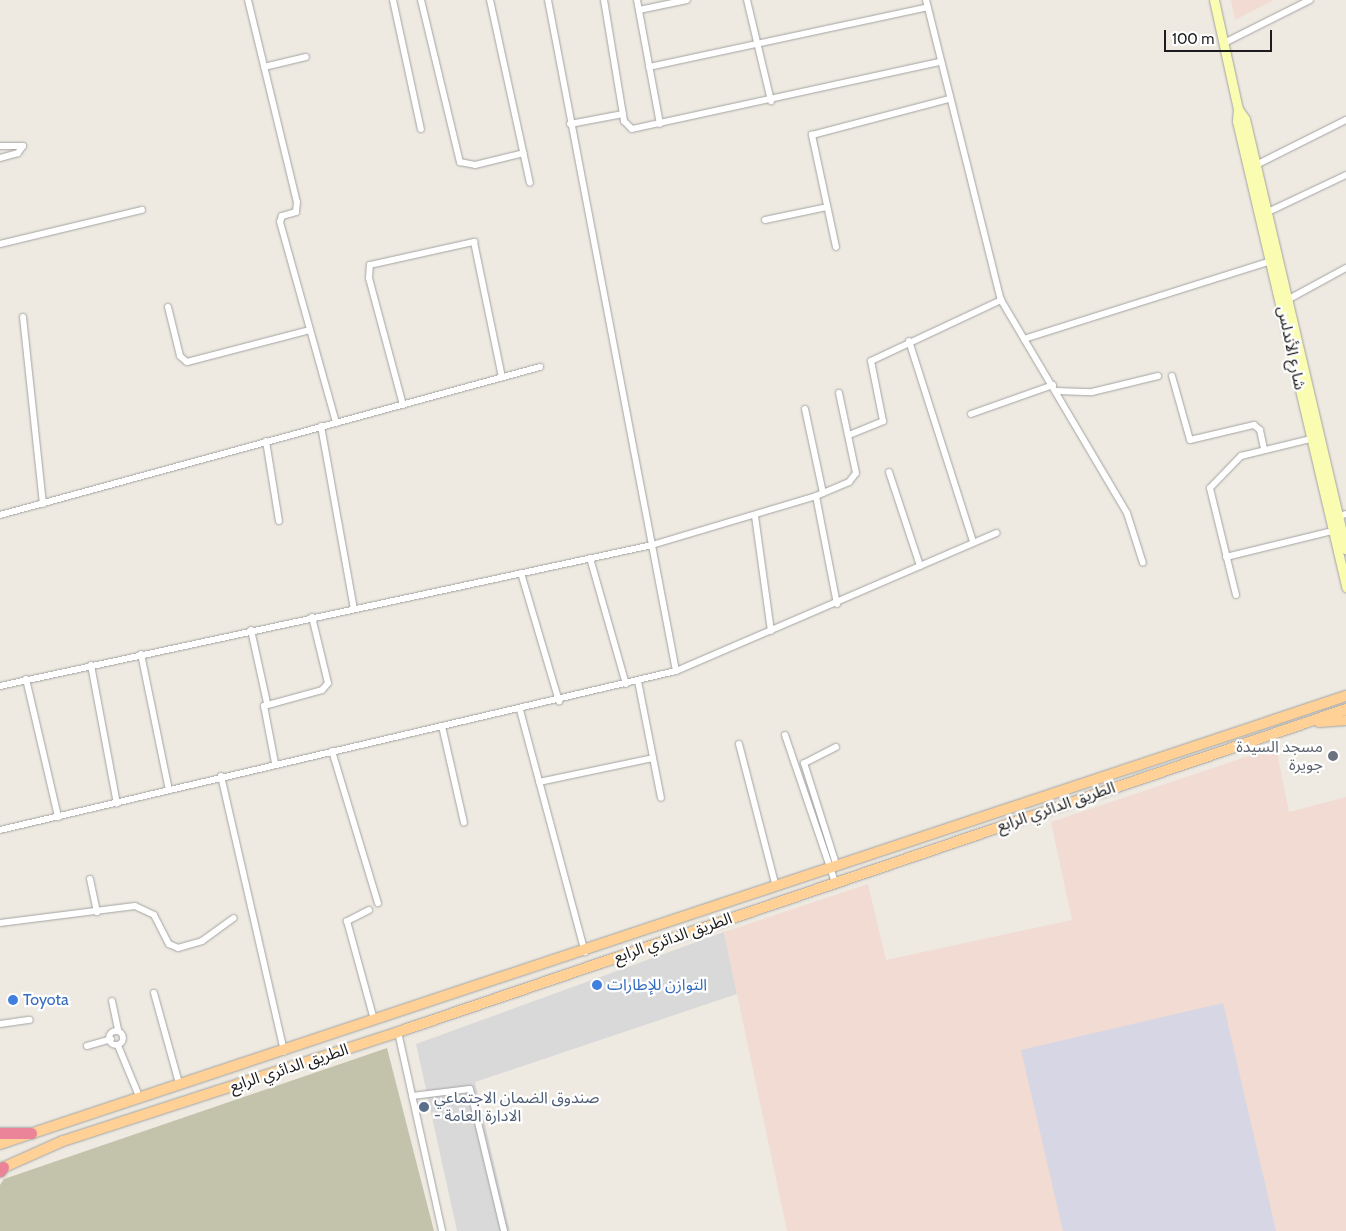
<!DOCTYPE html>
<meta charset="utf-8">
<style>
body{margin:0}
#map{position:relative;width:1346px;height:1231px;overflow:hidden;background:#eeeae1;font-family:Cabin,"Noto Sans Arabic",sans-serif}
div>[style]{position:absolute}
.residential>*{inset:0;background:#dad9d9}
.military>*{inset:0;background:#f1dbd3}
.construction>*{inset:0;background:#c3c3ac}
.plaza>*{inset:0;background:#d6d6e4}
.roads{filter:drop-shadow(0 0 1px #a3a3a3) drop-shadow(0 0 1px #a3a3a3)}
.street>*{height:6px;margin:-3px;padding:0 3px;transform-origin:3px;border-radius:3px;background:#fff}
.street>.ring{margin:-3px;padding:0;box-sizing:content-box;background:none;border:6px solid #fff;border-radius:50%}
.secondary>*{height:9px;margin:-4.5px;padding:0 4.5px;transform-origin:4.5px;border-radius:4.5px;background:#fafdb1}
.primary>*{height:10px;margin:-5px;padding:0 5px;transform-origin:5px;border-radius:5px;background:#ffd196}
.highway>*{height:11px;margin:-5.5px;padding:0 5.5px;transform-origin:5.5px;border-radius:5.5px;background:#eb8498}
.dots>*{width:14px;height:14px;translate:-50% -50%;box-sizing:border-box;border:2px solid #fff;border-radius:50%}
span{translate:-50% -50%;white-space:nowrap;text-align:center;line-height:1.15;-webkit-text-stroke:4.5px #fff;paint-order:stroke}
.street-label{font-size:16px;color:#1c1c1c}
.worship-label{font-size:16px;color:#5b616d}
.right{translate:-100% -50%;text-align:right}
.shop-label{font-size:16px;color:#366cbe}
.left{translate:0 -50%;text-align:left}
.service-label{font-size:16px;color:#4e5e75}
.scale{position:absolute;left:1164px;top:30px;width:108px;height:22px;box-sizing:border-box;border:2px solid #1c1c1c;border-top:0;padding-left:6px;font-size:15px;line-height:18px;white-space:nowrap;color:#1c1c1c;-webkit-text-stroke:4px #fff;paint-order:stroke}
</style>
<div id="map">
<div class="residential">
<div style="clip-path:polygon(724px 932px,737px 994px,475px 1082px,510px 1231px,457px 1231px,416px 1044px)"></div>
</div>
<div class="military">
<div style="clip-path:polygon(1231px 0,1274px 0,1235px 20px)"></div>
<div style="clip-path:polygon(1276px 747px,1289px 812px,1346px 797px,1346px 1231px,787px 1231px,724px 932px,868px 884px,886px 960px,1072px 920px,1051px 822px)"></div>
</div>
<div class="construction">
<div style="clip-path:polygon(387px 1048px,434px 1231px,0 1231px,0 1185px,4px 1179px)"></div>
</div>
<div class="plaza">
<div style="clip-path:polygon(1223px 1003px,1276px 1231px,1063px 1231px,1021px 1050px)"></div>
</div>
<div class="roads">
<div class="street">
<div style="left:248px;top:0;width:208px;rotate:76.4deg"></div>
<div style="left:297px;top:202px;width:10px;rotate:96deg"></div>
<div style="left:296px;top:212px;width:15px;rotate:164deg"></div>
<div style="left:282px;top:216px;width:6px;rotate:108deg"></div>
<div style="left:280px;top:222px;width:209px;rotate:74.4deg"></div>
<div style="left:393px;top:0;width:132px;rotate:77.8deg"></div>
<div style="left:421px;top:0;width:167px;rotate:76.5deg"></div>
<div style="left:460px;top:162px;width:15px;rotate:11deg"></div>
<div style="left:475px;top:165px;width:50px;rotate:-13.8deg"></div>
<div style="left:490px;top:0;width:187px;rotate:77.7deg"></div>
<div style="left:548px;top:0;width:683px;rotate:79.2deg"></div>
<div style="left:604px;top:0;width:123px;rotate:80.6deg"></div>
<div style="left:624px;top:121px;width:11px;rotate:45deg"></div>
<div style="left:632px;top:129px;width:315px;rotate:-12.3deg"></div>
<div style="left:637px;top:0;width:126px;rotate:79.5deg"></div>
<div style="left:747px;top:0;width:104px;rotate:76.6deg"></div>
<div style="left:926px;top:0;width:309px;rotate:76deg"></div>
<div style="left:1001px;top:300px;width:247px;rotate:59.4deg"></div>
<div style="left:1127px;top:513px;width:52px;rotate:72.3deg"></div>
<div style="left:639px;top:10px;width:49px;rotate:-11.8deg"></div>
<div style="left:1224px;top:43px;width:96px;rotate:-26.6deg"></div>
<div style="left:264px;top:67px;width:43px;rotate:-13.4deg"></div>
<div style="left:649px;top:67px;width:285px;rotate:-12.1deg"></div>
<div style="left:570px;top:124px;width:54px;rotate:-10.7deg"></div>
<div style="left:0;top:146px;width:23px"></div>
<div style="left:23px;top:146px;width:9px;rotate:126deg"></div>
<div style="left:18px;top:153px;width:19px;rotate:164deg"></div>
<div style="left:1256px;top:165px;width:101px;rotate:-26.6deg"></div>
<div style="left:1268px;top:212px;width:86px;rotate:-25.4deg"></div>
<div style="left:765px;top:220px;width:63px;rotate:-11.8deg"></div>
<div style="left:0;top:244px;width:146px;rotate:-13.5deg"></div>
<div style="left:836px;top:247px;width:115px;rotate:-102.1deg"></div>
<div style="left:812px;top:135px;width:142px;rotate:-14.7deg"></div>
<div style="left:1289px;top:299px;width:65px;rotate:-28.5deg"></div>
<div style="left:168px;top:307px;width:50px;rotate:76.2deg"></div>
<div style="left:180px;top:356px;width:9px;rotate:41deg"></div>
<div style="left:187px;top:362px;width:127px;rotate:-14.6deg"></div>
<div style="left:23px;top:317px;width:188px;rotate:83.9deg"></div>
<div style="left:1024px;top:339px;width:259px;rotate:-17.5deg"></div>
<div style="left:909px;top:341px;width:210px;rotate:72.3deg"></div>
<div style="left:1172px;top:376px;width:66px;rotate:74.3deg"></div>
<div style="left:1190px;top:440px;width:66px;rotate:-13.2deg"></div>
<div style="left:1254px;top:425px;width:8px;rotate:40deg"></div>
<div style="left:1260px;top:430px;width:19px;rotate:78deg"></div>
<div style="left:1056px;top:391px;width:36px;rotate:2deg"></div>
<div style="left:1092px;top:392px;width:68px;rotate:-13.6deg"></div>
<div style="left:403px;top:405px;width:131px;rotate:-105deg"></div>
<div style="left:369px;top:278px;width:13px;rotate:-86deg"></div>
<div style="left:370px;top:265px;width:107px;rotate:-12.5deg"></div>
<div style="left:474px;top:242px;width:138px;rotate:78.3deg"></div>
<div style="left:805px;top:409px;width:86px;rotate:77.9deg"></div>
<div style="left:971px;top:414px;width:87px;rotate:-19.5deg"></div>
<div style="left:321px;top:426px;width:186px;rotate:79.8deg"></div>
<div style="left:849px;top:435px;width:37px;rotate:-22deg"></div>
<div style="left:883px;top:421px;width:61px;rotate:-101.3deg"></div>
<div style="left:871px;top:361px;width:144px;rotate:-25.1deg"></div>
<div style="left:266px;top:441px;width:81px;rotate:80.8deg"></div>
<div style="left:889px;top:472px;width:99px;rotate:71.7deg"></div>
<div style="left:816px;top:496px;width:110px;rotate:79deg"></div>
<div style="left:0;top:515px;width:560px;rotate:-15.33deg"></div>
<div style="left:755px;top:516px;width:116px;rotate:82.1deg"></div>
<div style="left:1339px;top:516px;width:7px;rotate:-16deg"></div>
<div style="left:1226px;top:557px;width:110px;rotate:-13.7deg"></div>
<div style="left:590px;top:558px;width:131px;rotate:74.1deg"></div>
<div style="left:521px;top:573px;width:134px;rotate:73.5deg"></div>
<div style="left:1236px;top:595px;width:110px;rotate:-103.7deg"></div>
<div style="left:1210px;top:488px;width:45px;rotate:-45.9deg"></div>
<div style="left:1241px;top:456px;width:72px;rotate:-13.7deg"></div>
<div style="left:251px;top:630px;width:75px;rotate:77.6deg"></div>
<div style="left:141px;top:654px;width:139px;rotate:78.4deg"></div>
<div style="left:91px;top:665px;width:141px;rotate:79.4deg"></div>
<div style="left:26px;top:679px;width:142px;rotate:76.9deg"></div>
<div style="left:638px;top:681px;width:119px;rotate:78.9deg"></div>
<div style="left:0;top:686px;width:667px;rotate:-12.2deg"></div>
<div style="left:652px;top:545px;width:171px;rotate:-16.6deg"></div>
<div style="left:816px;top:496px;width:36px;rotate:-23deg"></div>
<div style="left:849px;top:482px;width:11px;rotate:-52deg"></div>
<div style="left:856px;top:473px;width:82px;rotate:-102deg"></div>
<div style="left:520px;top:710px;width:251px;rotate:75deg"></div>
<div style="left:442px;top:726px;width:99px;rotate:77.2deg"></div>
<div style="left:785px;top:735px;width:155px;rotate:71.2deg"></div>
<div style="left:739px;top:744px;width:148px;rotate:75.5deg"></div>
<div style="left:836px;top:747px;width:36px;rotate:153deg"></div>
<div style="left:804px;top:763px;width:109px;rotate:72.4deg"></div>
<div style="left:332px;top:751px;width:159px;rotate:73.2deg"></div>
<div style="left:275px;top:763px;width:58px;rotate:-100.9deg"></div>
<div style="left:264px;top:706px;width:60px;rotate:-15.4deg"></div>
<div style="left:322px;top:690px;width:9px;rotate:-49deg"></div>
<div style="left:328px;top:683px;width:68px;rotate:-103.6deg"></div>
<div style="left:221px;top:776px;width:283px;rotate:77.1deg"></div>
<div style="left:539px;top:782px;width:116px;rotate:-11.9deg"></div>
<div style="left:0;top:830px;width:694px;rotate:-13.24deg"></div>
<div style="left:676px;top:671px;width:349px;rotate:-23.3deg"></div>
<div style="left:90px;top:879px;width:34px;rotate:78deg"></div>
<div style="left:369px;top:910px;width:25px;rotate:153deg"></div>
<div style="left:347px;top:921px;width:103px;rotate:74.7deg"></div>
<div style="left:0;top:923px;width:136px;rotate:-7.2deg"></div>
<div style="left:135px;top:906px;width:21px;rotate:25deg"></div>
<div style="left:154px;top:915px;width:33px;rotate:63deg"></div>
<div style="left:169px;top:944px;width:10px;rotate:24deg"></div>
<div style="left:178px;top:948px;width:25px;rotate:-16deg"></div>
<div style="left:202px;top:941px;width:39px;rotate:-36deg"></div>
<div style="left:154px;top:993px;width:93px;rotate:74.5deg"></div>
<div style="left:112px;top:1001px;width:30px;rotate:78deg"></div>
<div style="left:0;top:1024px;width:30px;rotate:-8deg"></div>
<div class="ring" style="left:109px;top:1031px;width:8px;height:8px"></div>
<div style="left:398px;top:1032px;width:204px;rotate:77.5deg"></div>
<div style="left:87px;top:1046px;width:25px;rotate:-16deg"></div>
<div style="left:119px;top:1048px;width:52px;rotate:67.4deg"></div>
<div style="left:412px;top:1096px;width:58px;rotate:-6.9deg"></div>
<div style="left:470px;top:1089px;width:146px;rotate:76.5deg"></div>
</div>
<div class="secondary">
<div style="left:1214px;top:0;width:112px;rotate:77.6deg"></div>
<div style="left:1238px;top:109px;width:12px;rotate:95deg"></div>
<div style="left:1237px;top:121px;width:479px;rotate:76.8deg"></div>
<div style="left:1238px;top:109px;width:12px;rotate:55deg"></div>
<div style="left:1245px;top:119px;width:442px;rotate:76.8deg"></div>
</div>
<div class="primary">
<div style="left:1319px;top:722px;width:27px;rotate:-4deg"></div>
<div style="left:0;top:1144px;width:1419px;rotate:-18.41deg"></div>
<div style="left:0;top:1169px;width:69px;rotate:-24deg"></div>
<div style="left:63px;top:1141px;width:352px;rotate:-18deg"></div>
<div style="left:398px;top:1032px;width:1002px;rotate:-18.81deg"></div>
</div>
<div class="highway">
<div style="left:0;top:1133px;width:31px"></div>
<div style="left:0;top:1171px;width:5px;rotate:-53deg"></div>
</div>
</div>
<div class="dots">
<div style="left:1333px;top:756px;background:#6b7280"></div>
<div style="left:597px;top:985px;background:#3f7fe0"></div>
<div style="left:13px;top:1000px;background:#3f7fe0"></div>
<div style="left:424px;top:1107px;background:#5c6f8a"></div>
</div>
<div class="street-label">
<span style="left:1291px;top:348px;rotate:78deg">شارع الأندلس</span>
<span style="left:1056px;top:807px;rotate:-19deg">الطريق الدائري الرابع</span>
<span style="left:673px;top:938px;rotate:-19deg">الطريق الدائري الرابع</span>
<span style="left:289px;top:1068px;rotate:-18deg">الطريق الدائري الرابع</span>
</div>
<div class="worship-label">
<span class="right" style="left:1323px;top:756px">مسجد السيدة<br>جويرة</span>
</div>
<div class="shop-label">
<span class="left" style="left:607px;top:985px">التوازن للإطارات</span>
<span class="left" style="left:23px;top:1000px">Toyota</span>
</div>
<div class="service-label">
<span class="left" style="left:434px;top:1107px">صندوق الضمان الاجتماعي<br>- الادارة العامة</span>
</div>
<div class="scale">100 m</div>
</div>
